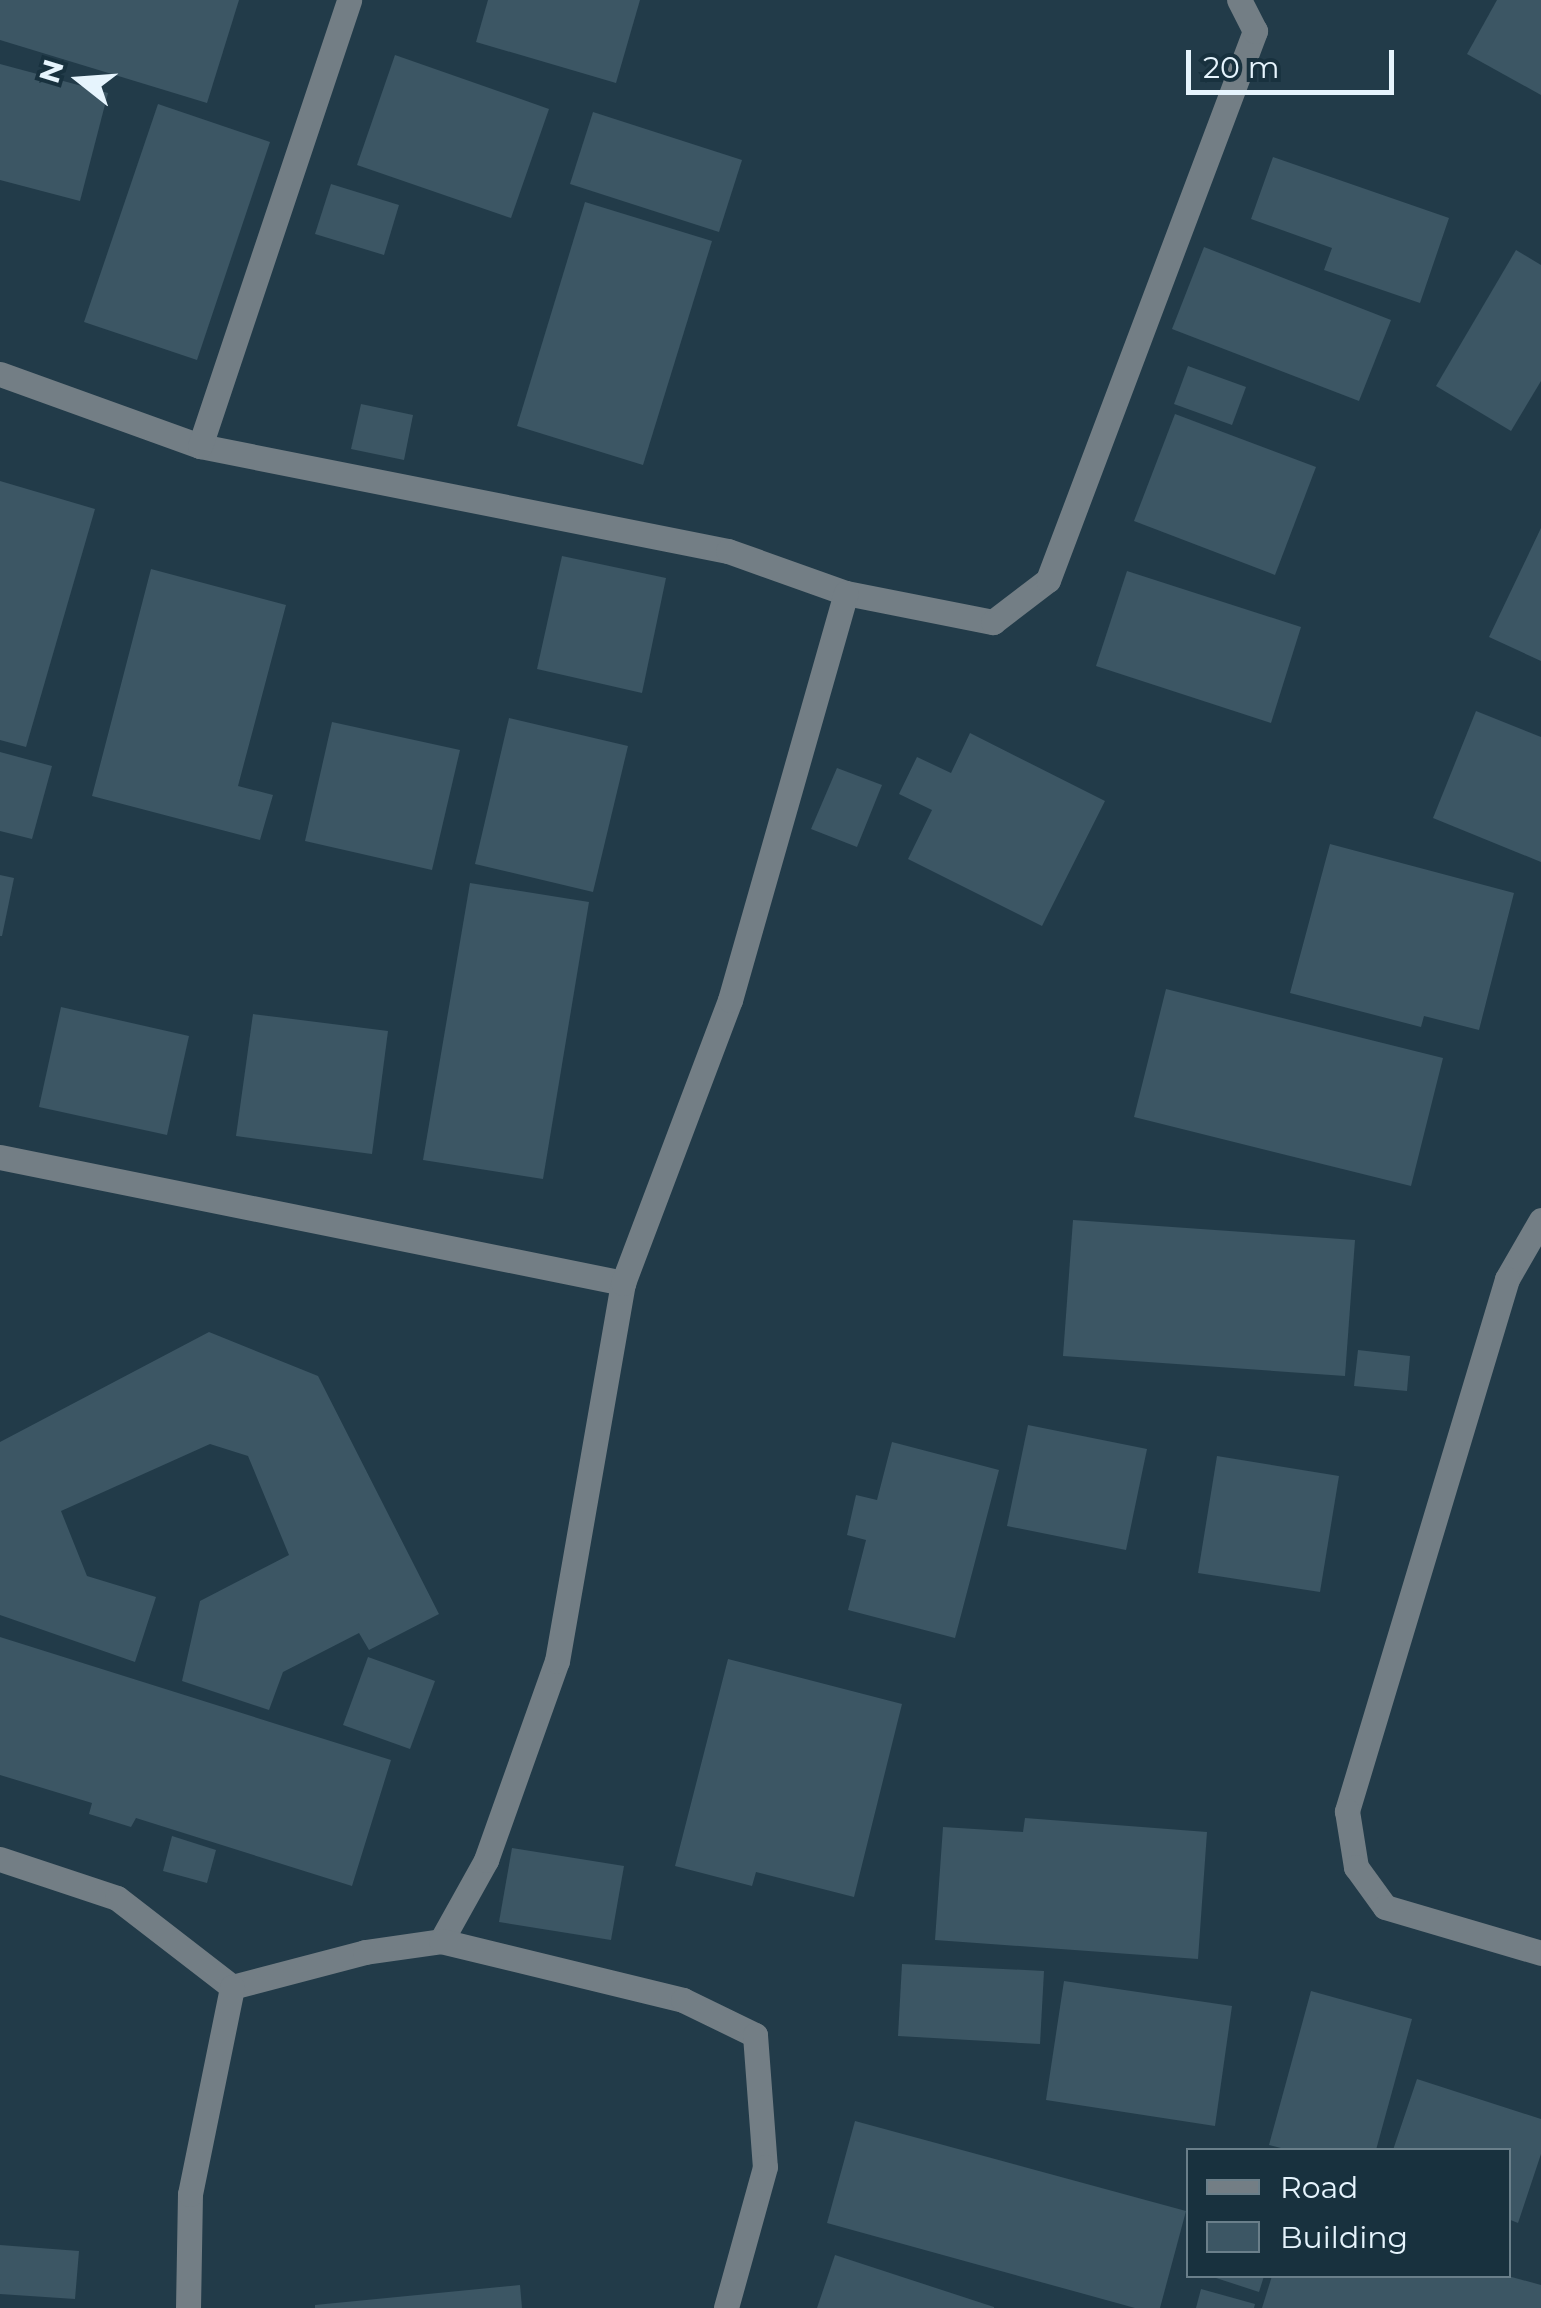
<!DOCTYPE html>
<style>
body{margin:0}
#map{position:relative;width:1541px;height:2308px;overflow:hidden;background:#223b49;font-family:Montserrat,sans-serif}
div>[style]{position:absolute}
.building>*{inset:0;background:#3c5664}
.minor>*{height:25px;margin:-12.5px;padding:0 12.5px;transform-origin:12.5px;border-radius:12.5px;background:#737e85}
span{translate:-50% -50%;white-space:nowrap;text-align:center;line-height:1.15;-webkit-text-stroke:9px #18313e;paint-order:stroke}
.legend{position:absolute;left:1186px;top:2148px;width:325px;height:130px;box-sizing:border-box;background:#18313e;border:2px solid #6a7f8a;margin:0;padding:12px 18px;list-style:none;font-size:30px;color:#e6f4fd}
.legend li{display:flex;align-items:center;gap:20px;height:50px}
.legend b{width:50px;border:2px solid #6a7f8a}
.north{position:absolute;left:30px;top:30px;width:100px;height:100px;-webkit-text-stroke:8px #18313e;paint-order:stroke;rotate:287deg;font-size:28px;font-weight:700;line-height:40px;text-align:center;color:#e6f4fd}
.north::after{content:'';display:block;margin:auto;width:35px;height:45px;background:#e6f4fd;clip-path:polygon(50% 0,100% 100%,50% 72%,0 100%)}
.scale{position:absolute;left:1186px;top:50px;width:208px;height:45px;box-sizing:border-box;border:5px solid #e6f4fd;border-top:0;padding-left:12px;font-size:30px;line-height:35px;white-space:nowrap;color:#e6f4fd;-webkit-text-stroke:8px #18313e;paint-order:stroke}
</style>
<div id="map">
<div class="building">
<div style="clip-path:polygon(0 0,239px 0,207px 103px,0 40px)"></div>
<div style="clip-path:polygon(488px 0,640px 0,616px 83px,476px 42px)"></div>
<div style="clip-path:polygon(1497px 0,1541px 0,1541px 95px,1467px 54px)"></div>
<div style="clip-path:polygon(395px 55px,549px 109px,511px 218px,357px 165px)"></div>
<div style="clip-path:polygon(0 64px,108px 93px,80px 201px,0 180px)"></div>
<div style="clip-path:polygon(158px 104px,270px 142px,197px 360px,84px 322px)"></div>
<div style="clip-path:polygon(593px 112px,742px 160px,719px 232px,570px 184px)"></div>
<div style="clip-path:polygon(1273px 157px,1449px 218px,1420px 303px,1324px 270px,1332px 248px,1251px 219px)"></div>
<div style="clip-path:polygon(331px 184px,399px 205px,384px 255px,315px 234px)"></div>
<div style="clip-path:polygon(585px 202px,712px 241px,643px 465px,517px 426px)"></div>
<div style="clip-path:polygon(1204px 247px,1391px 320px,1359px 401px,1172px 329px)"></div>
<div style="clip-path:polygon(1516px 250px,1541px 265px,1541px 381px,1511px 431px,1436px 386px)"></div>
<div style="clip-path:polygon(1188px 366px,1246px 387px,1232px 425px,1174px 404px)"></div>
<div style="clip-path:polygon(361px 404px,413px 415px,404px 460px,351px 449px)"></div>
<div style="clip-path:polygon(1175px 414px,1316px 467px,1275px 575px,1134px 521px)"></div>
<div style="clip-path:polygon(0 481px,95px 509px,26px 747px,0 740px)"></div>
<div style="clip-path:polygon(1541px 528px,1541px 661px,1489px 637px)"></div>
<div style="clip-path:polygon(562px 556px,666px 578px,642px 693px,537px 669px)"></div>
<div style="clip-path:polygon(151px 569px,286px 605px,238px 786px,273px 795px,260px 840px,92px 796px)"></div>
<div style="clip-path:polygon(1127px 571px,1301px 627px,1271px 723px,1096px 666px)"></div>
<div style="clip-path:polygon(1476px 711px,1541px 737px,1541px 862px,1433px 818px)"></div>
<div style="clip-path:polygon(509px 718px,628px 746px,593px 892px,475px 864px)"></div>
<div style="clip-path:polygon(332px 722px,460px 750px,432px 870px,305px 841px)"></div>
<div style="clip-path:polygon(970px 733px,1105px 801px,1042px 926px,908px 859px,932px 810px,899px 794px,917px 757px,951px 773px)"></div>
<div style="clip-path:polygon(0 752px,52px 766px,32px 839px,0 831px)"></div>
<div style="clip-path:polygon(837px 768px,882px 785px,857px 847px,811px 829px)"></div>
<div style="clip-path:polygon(1330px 844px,1514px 893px,1479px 1030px,1424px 1016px,1421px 1027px,1290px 993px)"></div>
<div style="clip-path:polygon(0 875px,14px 878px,2px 936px,0 936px)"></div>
<div style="clip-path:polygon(470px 883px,589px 902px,543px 1179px,423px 1160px)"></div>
<div style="clip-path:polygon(1166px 989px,1443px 1058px,1411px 1186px,1134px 1117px)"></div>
<div style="clip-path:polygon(61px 1007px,189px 1036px,167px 1135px,39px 1107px)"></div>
<div style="clip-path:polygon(253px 1014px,388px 1031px,372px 1154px,236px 1136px)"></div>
<div style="clip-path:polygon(1073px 1220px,1355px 1240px,1345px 1376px,1063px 1356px)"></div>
<div style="clip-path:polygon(209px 1332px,318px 1376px,439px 1614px,369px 1650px,359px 1633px,283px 1672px,269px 1710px,182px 1681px,200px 1601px,289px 1555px,248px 1456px,210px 1444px,61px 1511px,87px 1576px,156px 1597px,135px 1662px,0 1615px,0 1442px)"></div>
<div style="clip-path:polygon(1358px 1350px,1410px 1356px,1407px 1391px,1354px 1386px)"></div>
<div style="clip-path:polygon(1028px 1425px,1147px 1449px,1126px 1550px,1007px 1526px)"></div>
<div style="clip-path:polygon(892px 1442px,999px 1470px,955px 1638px,848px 1610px,866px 1540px,847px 1535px,856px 1495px,877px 1500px)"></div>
<div style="clip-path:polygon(1217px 1456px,1339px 1476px,1320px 1592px,1198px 1573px)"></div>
<div style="clip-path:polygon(0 1637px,391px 1760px,352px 1886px,136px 1818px,131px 1827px,89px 1814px,92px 1803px,0 1775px)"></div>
<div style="clip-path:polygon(368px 1657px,435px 1681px,410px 1749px,343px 1725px)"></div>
<div style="clip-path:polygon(728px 1659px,902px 1704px,854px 1897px,756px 1872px,752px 1886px,675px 1866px)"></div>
<div style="clip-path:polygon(1025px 1818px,1207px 1832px,1198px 1959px,935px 1940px,943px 1827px,1023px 1832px)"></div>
<div style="clip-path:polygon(172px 1836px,216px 1850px,207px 1883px,163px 1871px)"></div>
<div style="clip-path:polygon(512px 1848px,624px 1866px,611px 1940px,499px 1922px)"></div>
<div style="clip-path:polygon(902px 1964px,1044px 1971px,1040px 2044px,898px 2036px)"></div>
<div style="clip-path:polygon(1064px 1981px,1232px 2006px,1215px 2126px,1046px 2100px)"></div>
<div style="clip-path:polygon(1311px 1991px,1412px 2019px,1376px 2150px,1289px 2150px,1269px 2145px)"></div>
<div style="clip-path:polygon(1417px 2079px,1541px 2119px,1541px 2154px,1518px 2223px,1508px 2219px,1508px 2150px,1393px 2150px)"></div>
<div style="clip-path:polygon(855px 2121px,1186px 2211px,1160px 2308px,1135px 2308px,827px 2223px)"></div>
<div style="clip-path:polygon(0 2245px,79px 2251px,75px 2299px,0 2294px)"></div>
<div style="clip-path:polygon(835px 2255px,994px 2307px,994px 2308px,817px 2308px)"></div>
<div style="clip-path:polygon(1210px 2276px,1264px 2276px,1259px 2292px)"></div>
<div style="clip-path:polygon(1272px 2276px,1508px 2276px,1541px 2285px,1541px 2308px,1262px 2308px)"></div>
<div style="clip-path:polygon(520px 2285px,522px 2308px,315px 2308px,315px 2305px)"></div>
<div style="clip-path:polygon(1201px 2289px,1255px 2304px,1254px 2308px,1196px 2308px)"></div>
</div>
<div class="minor">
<div style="left:0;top:374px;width:213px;rotate:19.8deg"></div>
<div style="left:200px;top:446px;width:538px;rotate:11.25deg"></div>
<div style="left:728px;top:551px;width:125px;rotate:19.6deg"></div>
<div style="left:846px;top:593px;width:150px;rotate:11.2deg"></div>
<div style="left:993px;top:622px;width:69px;rotate:-37.4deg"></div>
<div style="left:1048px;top:580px;width:587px;rotate:-69.34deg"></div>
<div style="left:1255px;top:31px;width:35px;rotate:-117deg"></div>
<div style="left:200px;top:446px;width:470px;rotate:-71.5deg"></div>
<div style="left:0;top:1157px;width:636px;rotate:11.43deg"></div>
<div style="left:1541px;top:1220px;width:68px;rotate:120deg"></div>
<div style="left:1507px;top:1279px;width:556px;rotate:106.74deg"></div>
<div style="left:1347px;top:1811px;width:57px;rotate:80.9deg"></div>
<div style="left:1356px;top:1867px;width:49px;rotate:54.1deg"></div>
<div style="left:1385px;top:1907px;width:163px;rotate:16.4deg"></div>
<div style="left:0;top:1859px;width:123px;rotate:18.4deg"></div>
<div style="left:117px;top:1898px;width:145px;rotate:37.7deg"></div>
<div style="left:441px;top:1941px;width:93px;rotate:-60.9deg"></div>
<div style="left:486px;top:1860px;width:211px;rotate:-70.4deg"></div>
<div style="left:557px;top:1661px;width:384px;rotate:-80.1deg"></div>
<div style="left:623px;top:1283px;width:303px;rotate:-69.3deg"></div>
<div style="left:730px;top:1000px;width:423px;rotate:-74.1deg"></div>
<div style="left:232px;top:1987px;width:138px;rotate:-14.7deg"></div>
<div style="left:365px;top:1952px;width:77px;rotate:-8.2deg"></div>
<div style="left:441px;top:1941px;width:249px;rotate:13.7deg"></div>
<div style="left:683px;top:2000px;width:80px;rotate:25.9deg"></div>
<div style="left:755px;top:2035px;width:132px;rotate:85.7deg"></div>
<div style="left:765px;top:2167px;width:146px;rotate:105.5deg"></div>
<div style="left:188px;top:2308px;width:114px;rotate:-89deg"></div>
<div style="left:190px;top:2194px;width:211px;rotate:-78.5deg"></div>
</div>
<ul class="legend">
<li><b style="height:12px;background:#737e85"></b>Road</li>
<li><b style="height:28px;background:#3c5664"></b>Building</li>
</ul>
<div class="north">N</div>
<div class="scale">20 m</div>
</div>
